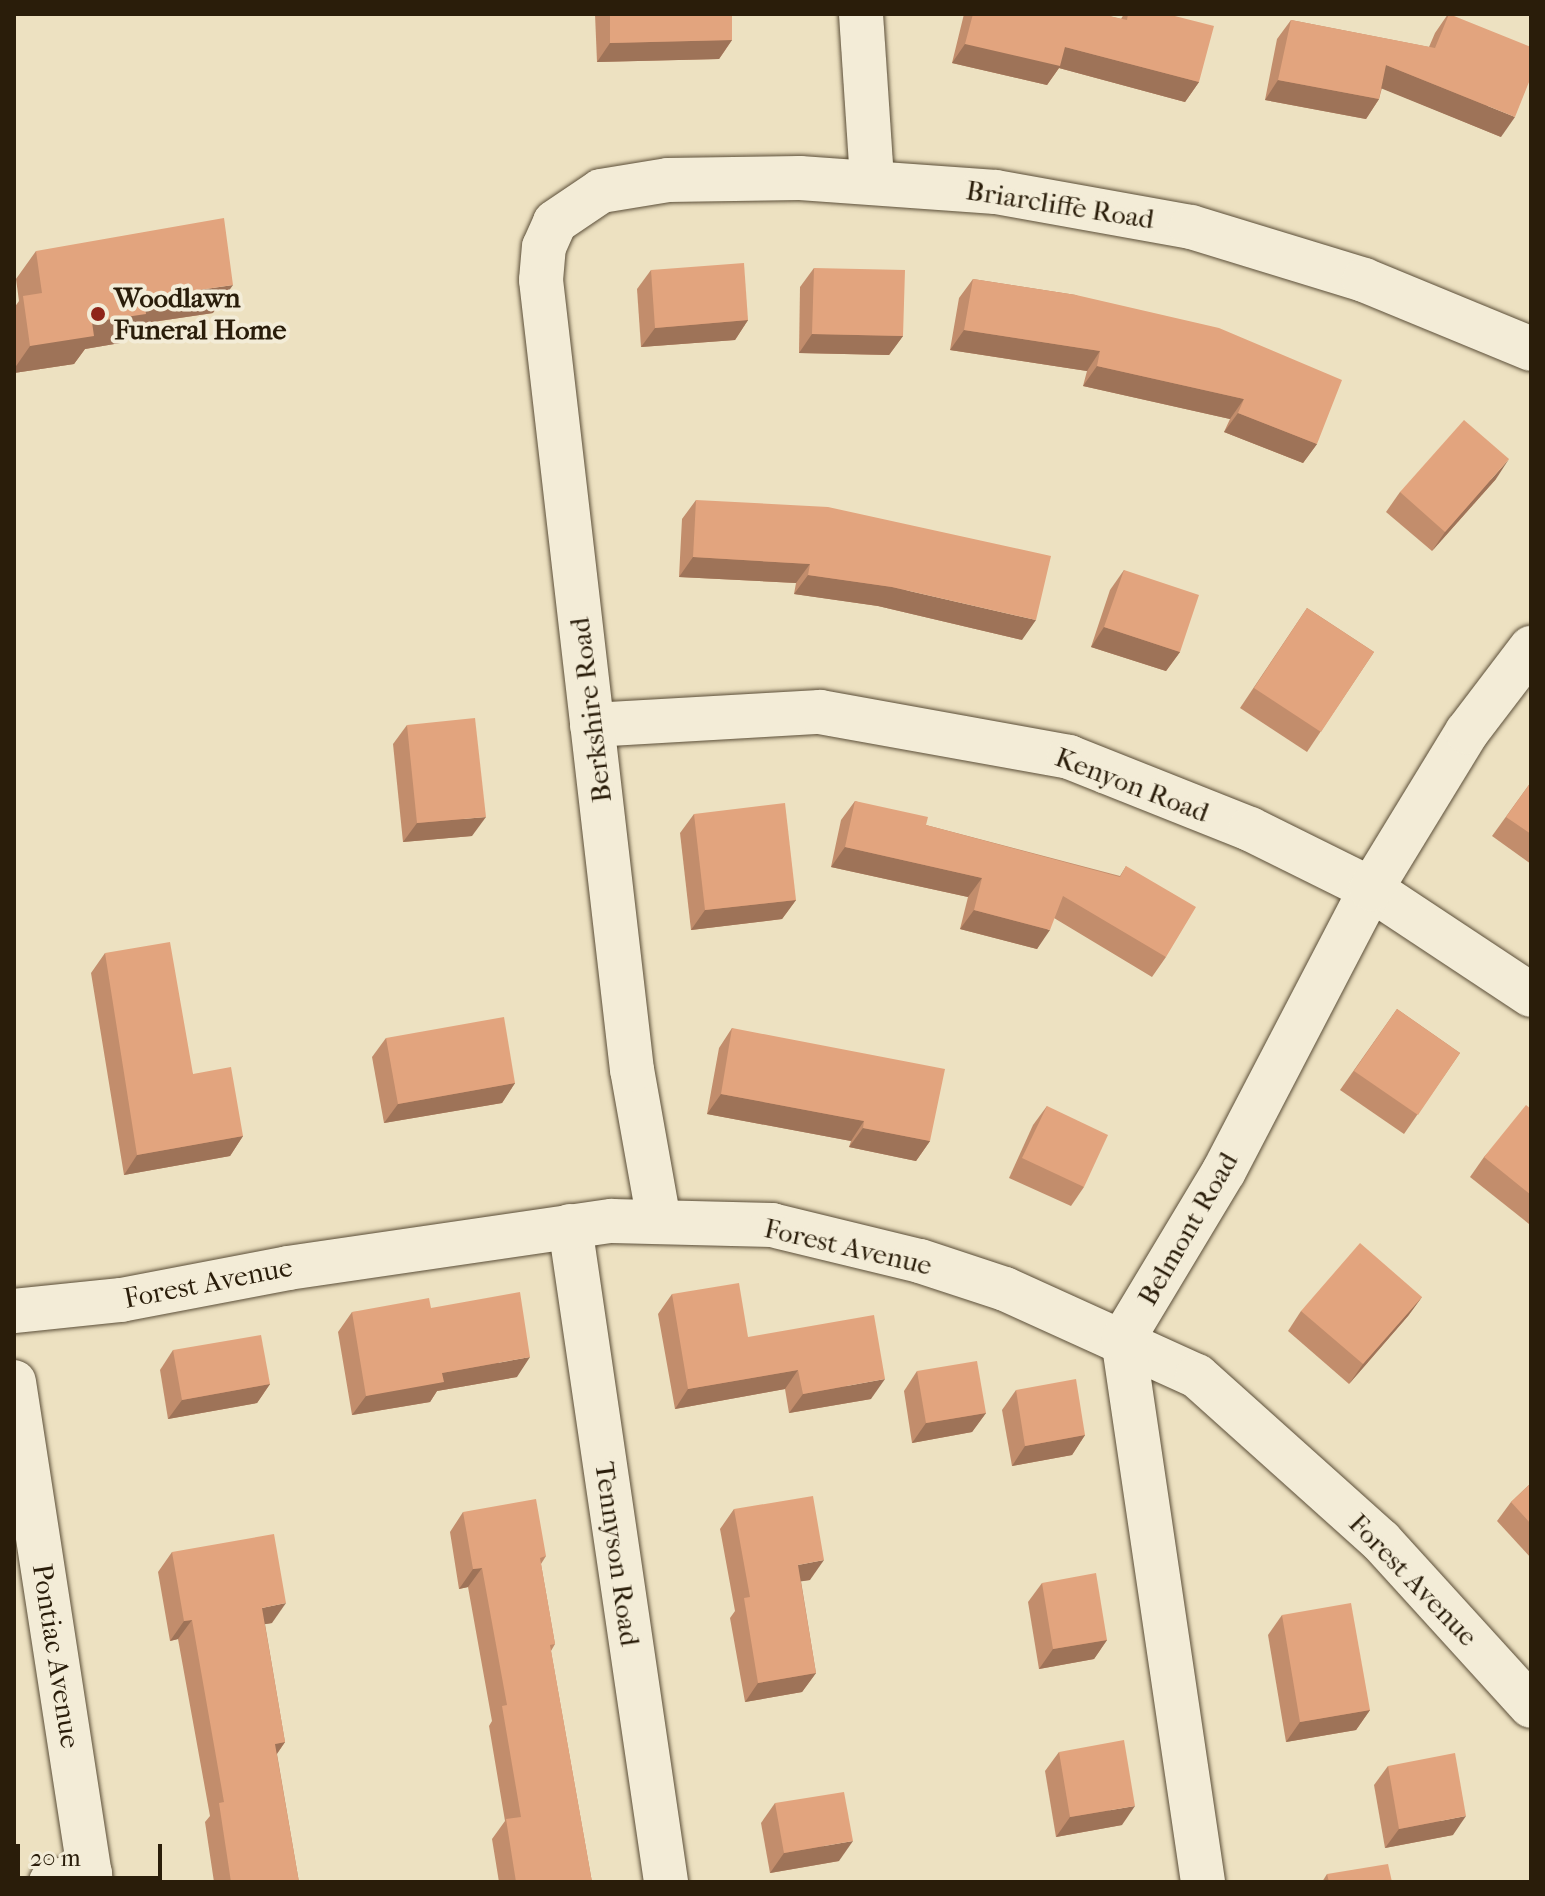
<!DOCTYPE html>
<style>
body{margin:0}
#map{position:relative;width:1545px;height:1896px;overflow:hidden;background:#ede1c1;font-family:"IM FELL French Canon",serif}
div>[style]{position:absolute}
.roads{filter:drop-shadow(0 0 2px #5b4e38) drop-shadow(0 0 2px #5b4e38)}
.street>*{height:44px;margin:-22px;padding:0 22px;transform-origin:22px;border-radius:22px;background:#f3ecd7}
.secondary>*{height:44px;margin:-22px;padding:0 22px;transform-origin:22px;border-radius:22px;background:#f3ecd7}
.wall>*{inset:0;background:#c28d6c}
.shaded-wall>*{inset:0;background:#9e7358}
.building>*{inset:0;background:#e2a47e}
.dots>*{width:22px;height:22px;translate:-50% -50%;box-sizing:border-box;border:4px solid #f3ecd7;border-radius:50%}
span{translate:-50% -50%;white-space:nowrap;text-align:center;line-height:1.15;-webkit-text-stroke:8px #f3ecd7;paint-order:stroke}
.street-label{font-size:28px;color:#2a1d0a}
.poi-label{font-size:28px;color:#2a1d0a;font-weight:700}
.left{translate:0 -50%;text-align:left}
.frame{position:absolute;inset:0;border:16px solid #2a1d0a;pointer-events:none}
.scale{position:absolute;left:16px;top:1844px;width:146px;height:36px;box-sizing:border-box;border:4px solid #2a1d0a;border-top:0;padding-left:10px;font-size:24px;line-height:28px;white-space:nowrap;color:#2a1d0a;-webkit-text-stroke:6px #f3ecd7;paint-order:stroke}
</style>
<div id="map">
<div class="roads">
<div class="street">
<div style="left:861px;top:14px;width:167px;rotate:86.2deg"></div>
<div style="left:592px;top:725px;width:228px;rotate:-3.3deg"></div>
<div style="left:820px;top:712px;width:253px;rotate:10.2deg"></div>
<div style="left:1069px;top:757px;width:195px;rotate:21.7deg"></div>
<div style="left:1250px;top:829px;width:135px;rotate:26.4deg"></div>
<div style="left:1371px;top:889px;width:192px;rotate:33.5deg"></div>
<div style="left:659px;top:1221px;width:153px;rotate:-100.1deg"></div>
<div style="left:632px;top:1070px;width:795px;rotate:-96.57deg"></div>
<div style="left:541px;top:280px;width:33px;rotate:-85deg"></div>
<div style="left:544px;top:247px;width:27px;rotate:-66deg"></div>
<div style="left:555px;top:222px;width:55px;rotate:-34deg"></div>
<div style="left:601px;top:191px;width:68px;rotate:-9.3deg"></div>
<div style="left:668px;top:180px;width:132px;rotate:-0.9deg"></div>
<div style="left:800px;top:178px;width:196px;rotate:4.1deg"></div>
<div style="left:996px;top:192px;width:198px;rotate:10.2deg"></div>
<div style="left:1191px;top:227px;width:181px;rotate:17deg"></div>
<div style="left:1364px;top:280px;width:181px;rotate:22.4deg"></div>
<div style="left:570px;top:1226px;width:663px;rotate:81.67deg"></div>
<div style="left:14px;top:1311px;width:108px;rotate:-5.9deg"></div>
<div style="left:121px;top:1300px;width:170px;rotate:-10.8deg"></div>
<div style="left:288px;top:1268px;width:327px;rotate:-8.3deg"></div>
<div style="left:612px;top:1221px;width:160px;rotate:1.4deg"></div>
<div style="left:772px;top:1225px;width:152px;rotate:13.7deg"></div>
<div style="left:920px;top:1261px;width:89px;rotate:18.2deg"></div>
<div style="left:1005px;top:1289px;width:211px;rotate:24.4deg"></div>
<div style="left:1197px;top:1376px;width:247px;rotate:41.9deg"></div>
<div style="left:1381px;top:1541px;width:223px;rotate:47.7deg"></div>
<div style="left:51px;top:1882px;width:40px;rotate:-12deg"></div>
<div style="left:1203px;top:1882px;width:549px;rotate:-98.38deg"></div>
<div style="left:1123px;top:1339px;width:196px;rotate:-59deg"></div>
<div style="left:1224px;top:1171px;width:318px;rotate:-62.5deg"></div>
<div style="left:1371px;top:889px;width:184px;rotate:-58.6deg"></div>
<div style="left:1467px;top:732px;width:106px;rotate:-52.7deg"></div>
</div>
<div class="secondary">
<div style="left:14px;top:1382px;width:506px;rotate:81.25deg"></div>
</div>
</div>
<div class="wall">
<div style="clip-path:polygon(595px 14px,732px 14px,732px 40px,719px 59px,597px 62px)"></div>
<div style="clip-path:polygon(964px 14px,1101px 14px,1121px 19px,1124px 14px,1167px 14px,1199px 82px,1185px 102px,1059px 68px,1047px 85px,952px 63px)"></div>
<div style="clip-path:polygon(1448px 14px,1501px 137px,1382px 88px,1379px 99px,1366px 119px,1265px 100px,1277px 39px,1291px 20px,1429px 47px,1435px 33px)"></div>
<div style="clip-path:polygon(36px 251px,213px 313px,139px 324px,126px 342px,85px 349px,74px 364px,14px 373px,14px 308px,19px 301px,16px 279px)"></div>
<div style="clip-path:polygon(814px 268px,903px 336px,889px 355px,799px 353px,800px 287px)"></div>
<div style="clip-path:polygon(651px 270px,748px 320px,735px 340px,641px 347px,637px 289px)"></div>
<div style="clip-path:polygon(973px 279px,1076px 295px,1317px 444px,1303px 463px,1224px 432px,1230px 419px,1083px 386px,1087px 371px,950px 350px,959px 298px)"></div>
<div style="clip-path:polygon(1496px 479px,1432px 551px,1386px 512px,1400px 492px)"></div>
<div style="clip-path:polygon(696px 500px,1022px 640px,878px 606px,794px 594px,796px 583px,679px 577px,682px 519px)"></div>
<div style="clip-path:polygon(1124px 570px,1180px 652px,1166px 671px,1091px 647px,1110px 590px)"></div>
<div style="clip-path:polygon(1307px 608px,1374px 652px,1307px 752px,1240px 708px)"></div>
<div style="clip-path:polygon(407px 725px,472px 836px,403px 842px,393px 744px)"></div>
<div style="clip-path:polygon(1531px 782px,1531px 864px,1492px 836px)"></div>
<div style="clip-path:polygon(855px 801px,926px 825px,1120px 876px,1126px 866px,1166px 957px,1152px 977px,1054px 918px,1037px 949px,960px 929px,968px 897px,831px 867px,841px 820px)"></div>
<div style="clip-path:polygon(694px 814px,796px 900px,782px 919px,691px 930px,680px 833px)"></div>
<div style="clip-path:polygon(105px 953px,193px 1074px,243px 1136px,230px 1156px,124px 1175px,91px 973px)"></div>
<div style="clip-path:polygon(1397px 1009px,1460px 1053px,1404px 1134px,1340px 1090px)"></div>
<div style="clip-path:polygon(732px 1028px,930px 1141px,916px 1161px,849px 1147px,851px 1141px,707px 1114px,719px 1048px)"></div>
<div style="clip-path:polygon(386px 1038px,515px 1083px,502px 1103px,384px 1123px,372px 1057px)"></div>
<div style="clip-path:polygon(1047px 1106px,1084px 1187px,1071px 1206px,1009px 1178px,1033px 1125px)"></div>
<div style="clip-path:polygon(1531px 1109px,1531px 1221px,1529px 1224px,1470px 1177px,1484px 1157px)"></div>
<div style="clip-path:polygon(672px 1294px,748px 1337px,871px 1399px,789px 1413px,785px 1389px,675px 1409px,658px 1314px)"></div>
<div style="clip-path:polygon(1422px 1297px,1408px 1316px,1349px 1384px,1288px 1331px,1301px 1311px)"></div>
<div style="clip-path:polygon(431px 1308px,517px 1377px,437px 1391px,430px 1402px,352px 1415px,338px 1332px,352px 1312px)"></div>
<div style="clip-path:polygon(173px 1350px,270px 1384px,257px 1403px,168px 1419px,160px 1370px)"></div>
<div style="clip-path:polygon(917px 1371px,986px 1413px,972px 1432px,912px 1443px,904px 1391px)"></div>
<div style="clip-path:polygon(1016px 1390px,1085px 1435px,1072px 1455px,1012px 1466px,1002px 1410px)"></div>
<div style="clip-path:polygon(1531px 1483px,1531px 1558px,1497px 1521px,1511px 1502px)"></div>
<div style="clip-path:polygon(734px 1509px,810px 1580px,801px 1581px,816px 1673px,802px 1692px,745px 1702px,730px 1618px,735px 1611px,720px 1529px)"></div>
<div style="clip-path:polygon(463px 1512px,546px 1556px,541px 1564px,555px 1644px,551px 1651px,592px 1882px,499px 1882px,492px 1839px,505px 1821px,489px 1726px,492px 1721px,468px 1587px,459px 1589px,450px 1532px)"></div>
<div style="clip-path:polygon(172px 1552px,272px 1623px,265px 1624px,285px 1742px,277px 1754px,299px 1882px,214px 1882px,205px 1822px,210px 1816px,178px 1639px,170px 1641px,158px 1572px)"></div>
<div style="clip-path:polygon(1042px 1583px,1107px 1640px,1094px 1659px,1039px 1669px,1028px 1602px)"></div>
<div style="clip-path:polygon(1282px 1615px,1370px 1710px,1356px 1730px,1286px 1742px,1268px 1635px)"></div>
<div style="clip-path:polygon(1059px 1752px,1122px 1825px,1056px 1837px,1045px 1771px)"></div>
<div style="clip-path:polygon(1388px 1766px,1453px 1835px,1385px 1848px,1374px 1785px)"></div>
<div style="clip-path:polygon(775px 1803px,839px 1861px,770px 1873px,761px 1823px)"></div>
<div style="clip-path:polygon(1327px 1874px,1392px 1882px,1322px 1882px)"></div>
</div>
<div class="shaded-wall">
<div style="clip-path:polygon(732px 40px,719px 59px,597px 62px,610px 43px)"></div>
<div style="clip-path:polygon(965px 44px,1065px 47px,1199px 82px,1185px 102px,1059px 68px,1047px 85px,952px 63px)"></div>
<div style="clip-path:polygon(1386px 65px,1515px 117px,1501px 137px,1373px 85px)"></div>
<div style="clip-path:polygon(1278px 80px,1379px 99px,1366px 119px,1265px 100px)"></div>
<div style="clip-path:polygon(233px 285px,213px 313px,139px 324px,126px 342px,85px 349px,74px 364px,14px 373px,14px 369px,30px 346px,92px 322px,144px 298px)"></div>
<div style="clip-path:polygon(748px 320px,735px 340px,641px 347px,655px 328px)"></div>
<div style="clip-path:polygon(964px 330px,1100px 351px,1087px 371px,950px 350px)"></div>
<div style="clip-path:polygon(812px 334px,903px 336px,889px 355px,799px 353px)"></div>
<div style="clip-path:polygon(1097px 366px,1244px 399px,1230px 419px,1083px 386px)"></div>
<div style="clip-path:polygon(1238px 413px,1317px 444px,1303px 463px,1224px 432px)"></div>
<div style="clip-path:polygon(1509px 459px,1496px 479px,1432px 551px,1445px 532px)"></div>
<div style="clip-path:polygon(693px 557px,810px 564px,796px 583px,679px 577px)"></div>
<div style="clip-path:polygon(808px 575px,892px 587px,1036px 620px,1022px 640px,878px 606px,794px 594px)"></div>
<div style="clip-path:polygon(1104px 627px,1180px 652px,1166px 671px,1091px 647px)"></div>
<div style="clip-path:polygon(486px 817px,472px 836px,403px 842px,417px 823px)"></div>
<div style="clip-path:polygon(845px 847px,982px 878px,968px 897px,831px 867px)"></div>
<div style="clip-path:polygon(796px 900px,782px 919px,691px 930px,705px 910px)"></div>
<div style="clip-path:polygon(974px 910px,1050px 930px,1037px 949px,960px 929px)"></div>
<div style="clip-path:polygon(515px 1083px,502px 1103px,384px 1123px,398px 1104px)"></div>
<div style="clip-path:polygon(721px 1094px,864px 1121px,851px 1141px,707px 1114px)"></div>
<div style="clip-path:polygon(863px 1128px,930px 1141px,916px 1161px,849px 1147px)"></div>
<div style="clip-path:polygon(243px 1136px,230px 1156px,124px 1175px,137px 1155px)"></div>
<div style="clip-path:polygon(1422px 1297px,1408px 1316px,1349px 1384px,1363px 1364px)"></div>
<div style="clip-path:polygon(530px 1357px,517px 1377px,437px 1391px,430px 1402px,352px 1415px,366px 1396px,442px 1373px)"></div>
<div style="clip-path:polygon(798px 1370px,785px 1389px,675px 1409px,688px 1389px)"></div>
<div style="clip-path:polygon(885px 1379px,871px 1399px,789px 1413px,803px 1394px)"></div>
<div style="clip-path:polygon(270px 1384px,257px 1403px,168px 1419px,182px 1400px)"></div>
<div style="clip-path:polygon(986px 1413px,972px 1432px,912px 1443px,926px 1423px)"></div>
<div style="clip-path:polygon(1085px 1435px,1072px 1455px,1012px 1466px,1025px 1446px)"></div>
<div style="clip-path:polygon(824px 1560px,810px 1580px,784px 1584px,798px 1565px)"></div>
<div style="clip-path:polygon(482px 1568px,468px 1587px,459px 1589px,473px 1569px)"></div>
<div style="clip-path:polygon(286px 1603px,272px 1623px,248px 1627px,262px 1608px)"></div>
<div style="clip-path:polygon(192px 1620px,178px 1639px,170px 1641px,184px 1621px)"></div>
<div style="clip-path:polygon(1107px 1640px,1094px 1659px,1039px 1669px,1053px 1649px)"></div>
<div style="clip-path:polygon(816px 1673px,802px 1692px,745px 1702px,758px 1683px)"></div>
<div style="clip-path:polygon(1370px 1710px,1356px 1730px,1286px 1742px,1300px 1722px)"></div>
<div style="clip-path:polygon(285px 1742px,271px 1762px,275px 1744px)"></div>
<div style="clip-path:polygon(1135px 1806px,1122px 1825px,1056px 1837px,1070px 1817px)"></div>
<div style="clip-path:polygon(1466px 1816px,1453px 1835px,1385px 1848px,1399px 1829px)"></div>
<div style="clip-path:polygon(853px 1841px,839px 1861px,770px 1873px,784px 1853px)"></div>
</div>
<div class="building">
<div style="clip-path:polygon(610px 14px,732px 14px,732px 40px,610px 43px)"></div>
<div style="clip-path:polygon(973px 14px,1101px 14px,1127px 20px,1128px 14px,1167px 14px,1214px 26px,1199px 82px,1065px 47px,1060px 66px,965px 44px)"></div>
<div style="clip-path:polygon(1449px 14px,1531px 47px,1531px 77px,1515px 117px,1386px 65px,1379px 99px,1278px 80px,1291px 20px,1435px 48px)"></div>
<div style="clip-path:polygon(224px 218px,233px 285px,144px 298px,146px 314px,92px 322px,94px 336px,30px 346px,23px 296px,42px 293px,36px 251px)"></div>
<div style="clip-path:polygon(744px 263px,748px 320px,655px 328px,651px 270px)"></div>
<div style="clip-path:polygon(814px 268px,905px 270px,903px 336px,812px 334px)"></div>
<div style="clip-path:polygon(973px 279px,1076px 295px,1219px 328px,1342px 380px,1317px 444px,1238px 413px,1244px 399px,1097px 366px,1100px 351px,964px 330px)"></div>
<div style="clip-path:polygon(1464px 420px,1509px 459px,1445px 532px,1400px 492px)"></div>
<div style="clip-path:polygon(696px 500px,828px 507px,1051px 556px,1036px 620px,892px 587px,808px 575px,810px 564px,693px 557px)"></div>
<div style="clip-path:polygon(1124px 570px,1199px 595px,1180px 652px,1104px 627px)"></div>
<div style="clip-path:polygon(1307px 608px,1374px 652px,1321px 732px,1254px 688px)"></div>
<div style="clip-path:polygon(475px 718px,486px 817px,417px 823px,407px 725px)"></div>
<div style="clip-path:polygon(1531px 782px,1531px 834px,1506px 817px)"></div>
<div style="clip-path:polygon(855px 801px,928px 817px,926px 825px,1120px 877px,1126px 866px,1196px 907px,1166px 957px,1063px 896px,1050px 930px,974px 910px,982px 878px,845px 847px)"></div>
<div style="clip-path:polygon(785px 803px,796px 900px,705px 910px,694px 814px)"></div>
<div style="clip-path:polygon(170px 942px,193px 1074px,231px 1067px,243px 1136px,137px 1155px,105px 953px)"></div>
<div style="clip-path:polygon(1397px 1009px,1460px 1053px,1418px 1115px,1354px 1071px)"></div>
<div style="clip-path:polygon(504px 1017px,515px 1083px,398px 1104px,386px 1038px)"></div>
<div style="clip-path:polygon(732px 1028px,945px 1069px,930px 1141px,863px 1128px,864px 1121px,721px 1094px)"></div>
<div style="clip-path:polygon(1526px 1105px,1531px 1109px,1531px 1195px,1484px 1157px)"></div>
<div style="clip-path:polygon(1047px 1106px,1108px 1135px,1084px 1187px,1022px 1158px)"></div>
<div style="clip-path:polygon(1360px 1243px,1422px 1297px,1363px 1364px,1301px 1311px)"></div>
<div style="clip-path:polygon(739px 1283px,748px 1337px,874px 1315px,885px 1379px,803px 1394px,798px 1370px,688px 1389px,672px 1294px)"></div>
<div style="clip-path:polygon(520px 1292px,530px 1357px,442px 1373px,444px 1382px,366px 1396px,352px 1312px,429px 1298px,431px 1308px)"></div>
<div style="clip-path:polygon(261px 1335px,270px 1384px,182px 1400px,173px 1350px)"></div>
<div style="clip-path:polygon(977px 1361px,986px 1413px,926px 1423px,917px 1371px)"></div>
<div style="clip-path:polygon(1076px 1379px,1085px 1435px,1025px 1446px,1016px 1390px)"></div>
<div style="clip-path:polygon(1531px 1483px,1531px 1524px,1511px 1502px)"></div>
<div style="clip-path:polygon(813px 1496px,824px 1560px,798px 1565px,816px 1673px,758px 1683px,744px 1598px,750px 1597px,734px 1509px)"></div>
<div style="clip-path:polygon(536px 1499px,546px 1556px,540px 1558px,555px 1644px,550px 1645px,592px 1882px,516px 1882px,506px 1819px,521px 1817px,502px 1706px,507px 1705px,482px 1568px,473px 1569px,463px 1512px)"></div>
<div style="clip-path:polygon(274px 1534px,286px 1603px,262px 1608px,285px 1742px,275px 1744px,299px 1882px,231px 1882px,219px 1803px,224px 1802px,192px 1620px,184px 1621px,172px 1552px)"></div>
<div style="clip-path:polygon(1096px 1573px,1107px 1640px,1053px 1649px,1042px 1583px)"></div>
<div style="clip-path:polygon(1351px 1603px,1370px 1710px,1300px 1722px,1282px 1615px)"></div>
<div style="clip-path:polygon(1124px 1740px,1135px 1806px,1070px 1817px,1059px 1752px)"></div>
<div style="clip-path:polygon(1455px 1753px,1466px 1816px,1399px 1829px,1388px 1766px)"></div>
<div style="clip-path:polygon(844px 1792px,853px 1841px,784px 1853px,775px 1803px)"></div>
<div style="clip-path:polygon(1388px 1864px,1392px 1882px,1329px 1882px,1327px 1874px)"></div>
</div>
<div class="dots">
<div style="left:98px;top:314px;background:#8f2418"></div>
</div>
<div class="street-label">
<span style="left:1060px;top:205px;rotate:9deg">Briarcliffe Road</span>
<span style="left:591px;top:710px;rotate:-97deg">Berkshire Road</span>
<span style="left:1132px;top:785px;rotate:21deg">Kenyon Road</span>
<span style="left:1188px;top:1229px;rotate:-60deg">Belmont Road</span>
<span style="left:848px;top:1247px;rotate:13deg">Forest Avenue</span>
<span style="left:208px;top:1283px;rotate:-11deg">Forest Avenue</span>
<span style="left:617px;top:1554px;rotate:82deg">Tennyson Road</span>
<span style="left:1413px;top:1580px;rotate:46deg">Forest Avenue</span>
<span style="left:56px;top:1656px;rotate:81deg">Pontiac Avenue</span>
</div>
<div class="poi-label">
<span class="left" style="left:114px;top:314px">Woodlawn<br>Funeral Home</span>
</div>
<div class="frame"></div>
<div class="scale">20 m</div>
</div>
